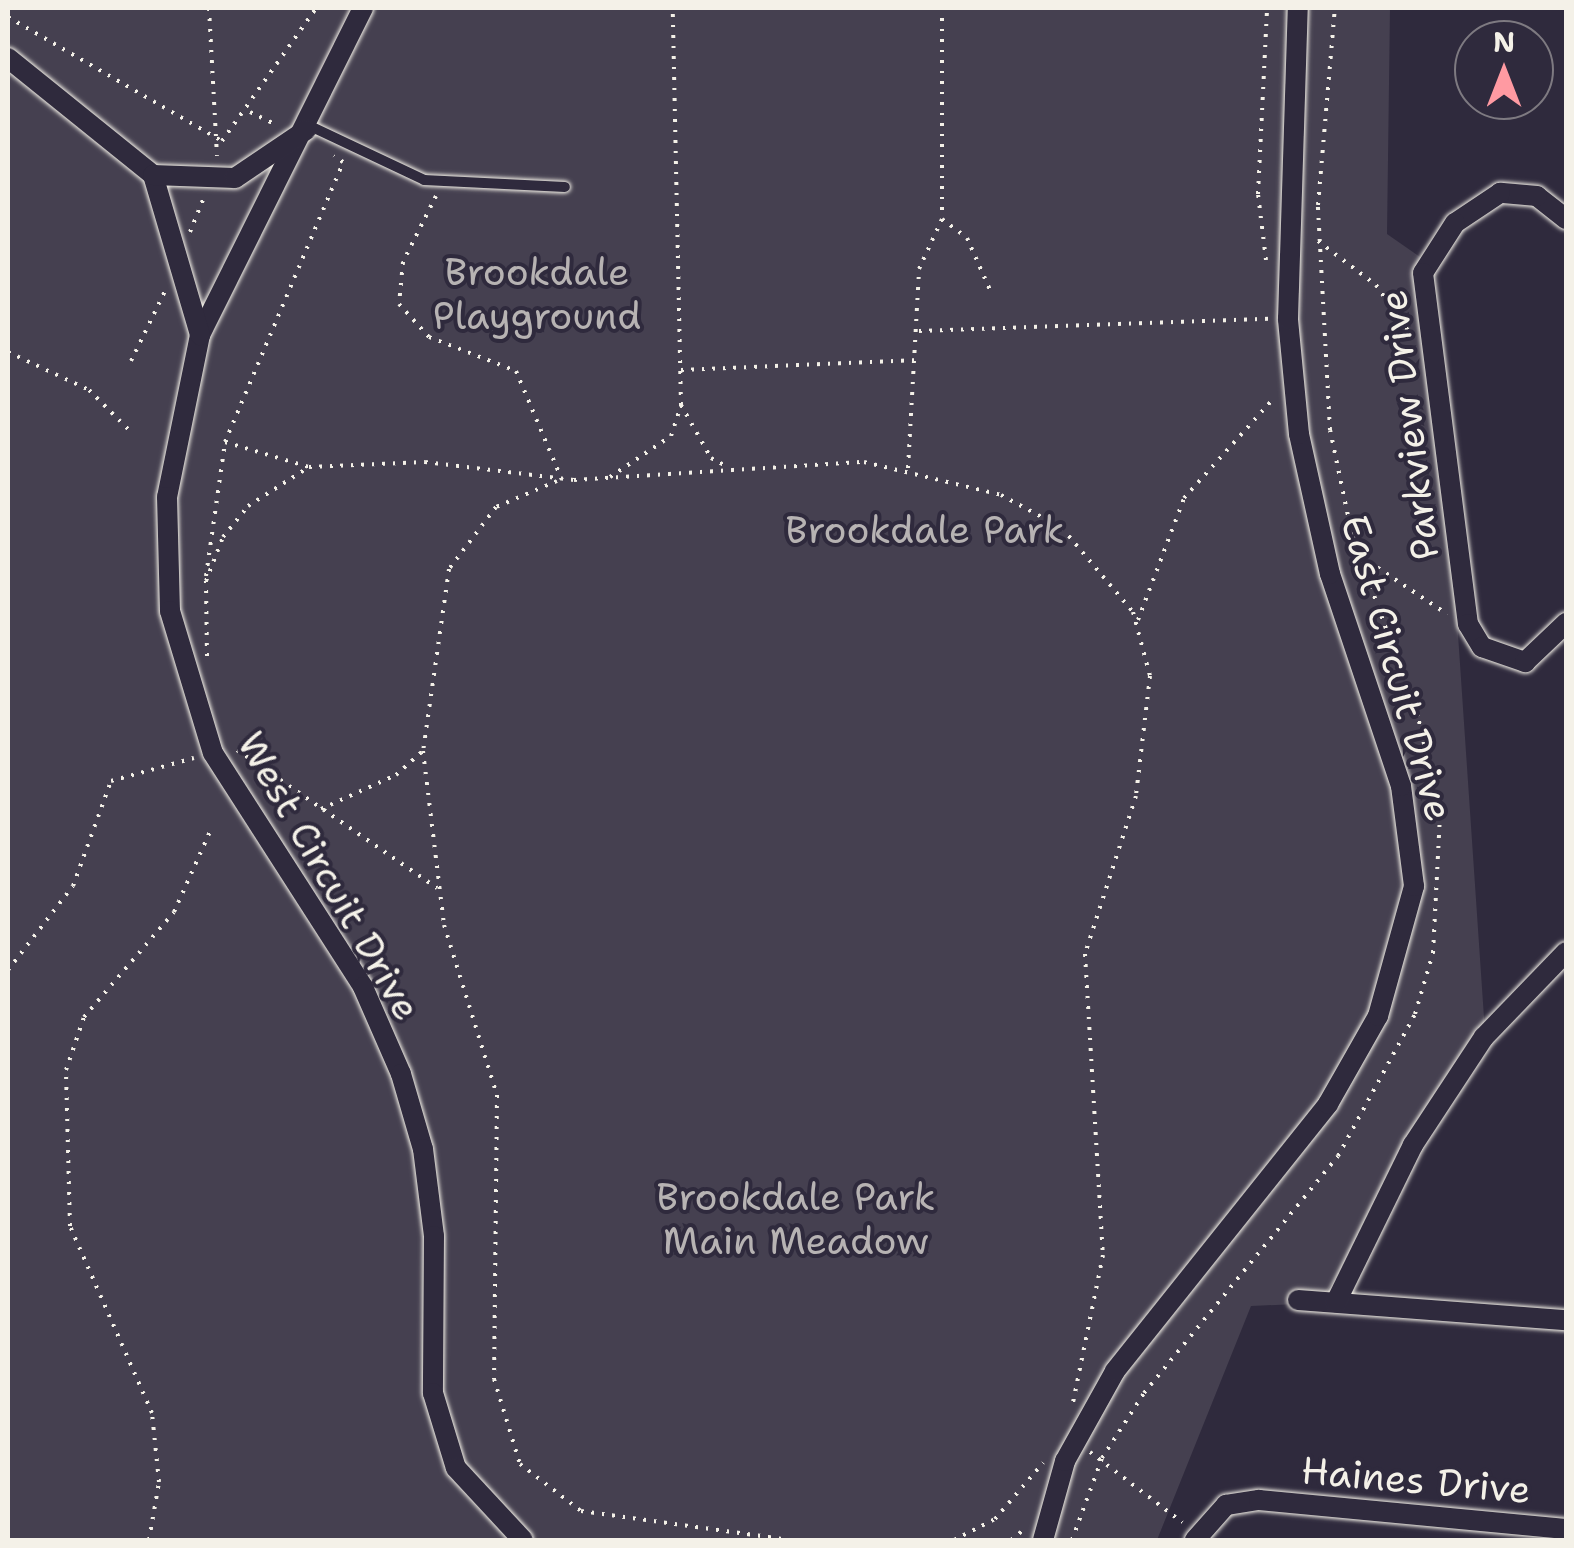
<!DOCTYPE html>
<style>
body{margin:0}
#map{position:relative;width:1574px;height:1548px;overflow:hidden;background:#2f2a3d;font-family:"Shantell Sans",sans-serif}
div>[style]{position:absolute}
.green>*{inset:0;background:#454050}
.path>*{height:4px;margin-top:-2px;transform-origin:0;background:repeating-linear-gradient(90deg,#f4f1e8 0 2.5px,transparent 0 10.5px)}
.roads{filter:drop-shadow(0 0 2px #f4f1e8) drop-shadow(0 0 2px #f4f1e8)}
.service>*{height:10px;margin:-5px;padding:0 5px;transform-origin:5px;border-radius:5px;background:#2f2a3d}
.minor>*{height:20px;margin:-10px;padding:0 10px;transform-origin:10px;border-radius:10px;background:#2f2a3d}
span{translate:-50% -50%;white-space:nowrap;text-align:center;line-height:1.15;-webkit-text-stroke:8px #2f2a3d;paint-order:stroke}
.park-label{font-size:38px;color:#b7b3b3}
.street-label{font-size:38px;color:#f4f1e8}
.frame{position:absolute;inset:0;border:10px solid #f4f1e8;pointer-events:none}
.north{position:absolute;left:1454px;top:20px;width:100px;height:100px;box-sizing:border-box;background:#2f2a3d;border:2px solid #7e7a81;border-radius:50%;rotate:0deg;font-size:28px;font-weight:700;line-height:40px;text-align:center;color:#f4f1e8}
.north::after{content:'';display:block;margin:auto;width:35px;height:45px;background:#ff9aa2;clip-path:polygon(50% 0,100% 100%,50% 72%,0 100%)}
</style>
<div id="map">
<div class="green">
<div style="clip-path:polygon(8px 8px,1390px 8px,1387px 234px,1433px 266px,1486px 1047px,1319px 1303px,1251px 1306px,1157px 1540px,8px 1540px)"></div>
</div>
<div class="path">
<div style="left:209px;top:8px;width:148px;rotate:86.9deg"></div>
<div style="left:942px;top:8px;width:210px;rotate:90deg"></div>
<div style="left:8px;top:17px;width:247px;rotate:30.1deg"></div>
<div style="left:222px;top:141px;width:163px;rotate:-54.7deg"></div>
<div style="left:250px;top:112px;width:30px;rotate:26deg"></div>
<div style="left:436px;top:196px;width:74px;rotate:116.6deg"></div>
<div style="left:403px;top:262px;width:42px;rotate:95.4deg"></div>
<div style="left:399px;top:304px;width:45px;rotate:47.7deg"></div>
<div style="left:429px;top:337px;width:93px;rotate:21.3deg"></div>
<div style="left:516px;top:371px;width:118px;rotate:67.1deg"></div>
<div style="left:190px;top:232px;width:35px;rotate:-68deg"></div>
<div style="left:1318px;top:241px;width:73px;rotate:37.2deg"></div>
<div style="left:1376px;top:285px;width:61px;rotate:55deg"></div>
<div style="left:1266px;top:260px;width:66px;rotate:-96.9deg"></div>
<div style="left:1258px;top:194px;width:186px;rotate:-87.2deg"></div>
<div style="left:919px;top:331px;width:350px;rotate:-2deg"></div>
<div style="left:8px;top:352px;width:89px;rotate:25.1deg"></div>
<div style="left:89px;top:390px;width:61px;rotate:45deg"></div>
<div style="left:131px;top:361px;width:78px;rotate:-64.1deg"></div>
<div style="left:681px;top:370px;width:238px;rotate:-2.4deg"></div>
<div style="left:681px;top:405px;width:61px;rotate:60.5deg"></div>
<div style="left:711px;top:458px;width:19px;rotate:28deg"></div>
<div style="left:225px;top:442px;width:88px;rotate:16.6deg"></div>
<div style="left:908px;top:468px;width:199px;rotate:-86.8deg"></div>
<div style="left:919px;top:269px;width:55px;rotate:-65.3deg"></div>
<div style="left:942px;top:219px;width:31px;rotate:37deg"></div>
<div style="left:967px;top:238px;width:57px;rotate:66.1deg"></div>
<div style="left:610px;top:477px;width:73px;rotate:-33.9deg"></div>
<div style="left:671px;top:436px;width:33px;rotate:-72deg"></div>
<div style="left:681px;top:405px;width:397px;rotate:-91.2deg"></div>
<div style="left:557px;top:481px;width:66px;rotate:156.9deg"></div>
<div style="left:496px;top:507px;width:78px;rotate:127.2deg"></div>
<div style="left:449px;top:569px;width:184px;rotate:98.1deg"></div>
<div style="left:423px;top:751px;width:175px;rotate:83.1deg"></div>
<div style="left:444px;top:925px;width:178px;rotate:72.7deg"></div>
<div style="left:497px;top:1095px;width:284px;rotate:90.6deg"></div>
<div style="left:494px;top:1379px;width:89px;rotate:73deg"></div>
<div style="left:520px;top:1464px;width:77px;rotate:37.6deg"></div>
<div style="left:581px;top:1511px;width:212px;rotate:7.9deg"></div>
<div style="left:1360px;top:556px;width:105px;rotate:33.7deg"></div>
<div style="left:206px;top:576px;width:135px;rotate:-81.9deg"></div>
<div style="left:225px;top:442px;width:304px;rotate:-67.1deg"></div>
<div style="left:343px;top:162px;width:11px;rotate:-146deg"></div>
<div style="left:1138px;top:620px;width:130px;rotate:-69.3deg"></div>
<div style="left:1184px;top:498px;width:135px;rotate:-48deg"></div>
<div style="left:207px;top:656px;width:75px;rotate:-90.8deg"></div>
<div style="left:206px;top:581px;width:47px;rotate:-68.9deg"></div>
<div style="left:223px;top:537px;width:40px;rotate:-51deg"></div>
<div style="left:248px;top:506px;width:72px;rotate:-32.6deg"></div>
<div style="left:309px;top:467px;width:116px;rotate:-2.5deg"></div>
<div style="left:425px;top:462px;width:150px;rotate:6.9deg"></div>
<div style="left:574px;top:480px;width:291px;rotate:-3.6deg"></div>
<div style="left:864px;top:462px;width:141px;rotate:13.5deg"></div>
<div style="left:1001px;top:495px;width:69px;rotate:28.4deg"></div>
<div style="left:1062px;top:528px;width:110px;rotate:49.8deg"></div>
<div style="left:1133px;top:612px;width:66px;rotate:75.1deg"></div>
<div style="left:1150px;top:676px;width:121px;rotate:96.7deg"></div>
<div style="left:1136px;top:796px;width:166px;rotate:107.9deg"></div>
<div style="left:1085px;top:954px;width:302px;rotate:86.6deg"></div>
<div style="left:1103px;top:1255px;width:150px;rotate:101.5deg"></div>
<div style="left:237px;top:750px;width:243px;rotate:34.6deg"></div>
<div style="left:321px;top:809px;width:82px;rotate:-24.4deg"></div>
<div style="left:396px;top:775px;width:36px;rotate:-42deg"></div>
<div style="left:8px;top:970px;width:106px;rotate:-52.3deg"></div>
<div style="left:73px;top:886px;width:112px;rotate:-70.1deg"></div>
<div style="left:111px;top:781px;width:86px;rotate:-15.5deg"></div>
<div style="left:1090px;top:1452px;width:116px;rotate:37.3deg"></div>
<div style="left:149px;top:1540px;width:59px;rotate:-80.2deg"></div>
<div style="left:159px;top:1482px;width:69px;rotate:-95.8deg"></div>
<div style="left:152px;top:1413px;width:204px;rotate:-113.7deg"></div>
<div style="left:70px;top:1226px;width:156px;rotate:-91.5deg"></div>
<div style="left:66px;top:1070px;width:56px;rotate:-71.2deg"></div>
<div style="left:84px;top:1017px;width:138px;rotate:-49.4deg"></div>
<div style="left:174px;top:912px;width:93px;rotate:-65.9deg"></div>
<div style="left:954px;top:1540px;width:46px;rotate:-27.1deg"></div>
<div style="left:995px;top:1519px;width:74px;rotate:-49.4deg"></div>
<div style="left:1011px;top:1540px;width:19px;rotate:-39deg"></div>
<div style="left:1072px;top:1540px;width:87px;rotate:-69.9deg"></div>
<div style="left:1102px;top:1458px;width:77px;rotate:-57.1deg"></div>
<div style="left:1144px;top:1393px;width:306px;rotate:-50.7deg"></div>
<div style="left:1338px;top:1156px;width:162px;rotate:-61.5deg"></div>
<div style="left:1415px;top:1014px;width:64px;rotate:-73.6deg"></div>
<div style="left:1433px;top:953px;width:137px;rotate:-87.1deg"></div>
<div style="left:1440px;top:816px;width:101px;rotate:-102.5deg"></div>
<div style="left:1418px;top:717px;width:194px;rotate:-109.9deg"></div>
<div style="left:1352px;top:535px;width:107px;rotate:-101.8deg"></div>
<div style="left:1330px;top:430px;width:225px;rotate:-93.1deg"></div>
<div style="left:1318px;top:205px;width:198px;rotate:-85.1deg"></div>
</div>
<div class="roads">
<div class="service">
<div style="left:310px;top:126px;width:126px;rotate:25.3deg"></div>
<div style="left:424px;top:180px;width:141px;rotate:2.8deg"></div>
</div>
<div class="minor">
<div style="left:363px;top:8px;width:365px;rotate:116.5deg"></div>
<div style="left:200px;top:335px;width:165px;rotate:101.5deg"></div>
<div style="left:167px;top:497px;width:114px;rotate:88.5deg"></div>
<div style="left:170px;top:611px;width:148px;rotate:73.2deg"></div>
<div style="left:213px;top:753px;width:278px;rotate:57.3deg"></div>
<div style="left:363px;top:987px;width:95px;rotate:66.4deg"></div>
<div style="left:401px;top:1074px;width:78px;rotate:73.7deg"></div>
<div style="left:423px;top:1149px;width:88px;rotate:82.8deg"></div>
<div style="left:434px;top:1236px;width:157px;rotate:90.4deg"></div>
<div style="left:433px;top:1393px;width:78px;rotate:73deg"></div>
<div style="left:456px;top:1468px;width:98px;rotate:47.1deg"></div>
<div style="left:8px;top:58px;width:186px;rotate:38.9deg"></div>
<div style="left:153px;top:175px;width:167px;rotate:73.6deg"></div>
<div style="left:153px;top:175px;width:82px;rotate:2.1deg"></div>
<div style="left:235px;top:178px;width:86px;rotate:-34.1deg"></div>
<div style="left:1566px;top:219px;width:37px;rotate:-142deg"></div>
<div style="left:1537px;top:196px;width:37px;rotate:-175deg"></div>
<div style="left:1500px;top:193px;width:54px;rotate:146.3deg"></div>
<div style="left:1455px;top:223px;width:59px;rotate:122.6deg"></div>
<div style="left:1423px;top:273px;width:354px;rotate:82.7deg"></div>
<div style="left:1468px;top:624px;width:27px;rotate:59deg"></div>
<div style="left:1482px;top:647px;width:46px;rotate:19.2deg"></div>
<div style="left:1525px;top:662px;width:57px;rotate:-43.6deg"></div>
<div style="left:1298px;top:1300px;width:269px;rotate:4.3deg"></div>
<div style="left:1336px;top:1302px;width:175px;rotate:-63.9deg"></div>
<div style="left:1413px;top:1145px;width:129px;rotate:-56.7deg"></div>
<div style="left:1484px;top:1037px;width:118px;rotate:-46deg"></div>
<div style="left:1043px;top:1540px;width:82px;rotate:-74.4deg"></div>
<div style="left:1065px;top:1461px;width:103px;rotate:-60.9deg"></div>
<div style="left:1115px;top:1371px;width:342px;rotate:-51.4deg"></div>
<div style="left:1328px;top:1104px;width:101px;rotate:-60.4deg"></div>
<div style="left:1378px;top:1016px;width:135px;rotate:-74.5deg"></div>
<div style="left:1414px;top:886px;width:101px;rotate:-97.4deg"></div>
<div style="left:1401px;top:786px;width:224px;rotate:-108.5deg"></div>
<div style="left:1330px;top:574px;width:143px;rotate:-102.5deg"></div>
<div style="left:1299px;top:434px;width:116px;rotate:-95.5deg"></div>
<div style="left:1288px;top:319px;width:311px;rotate:-88.2deg"></div>
<div style="left:1195px;top:1540px;width:47px;rotate:-48.5deg"></div>
<div style="left:1226px;top:1505px;width:33px;rotate:-9deg"></div>
<div style="left:1259px;top:1500px;width:308px;rotate:5.4deg"></div>
</div>
</div>
<div class="park-label">
<span style="left:537px;top:294px">Brookdale<br>Playground</span>
<span style="left:925px;top:530px">Brookdale Park</span>
<span style="left:796px;top:1219px">Brookdale Park<br>Main Meadow</span>
</div>
<div class="street-label">
<span style="left:1409px;top:425px;rotate:-97deg">Parkview Drive</span>
<span style="left:1397px;top:668px;rotate:74deg">East Circuit Drive</span>
<span style="left:329px;top:876px;rotate:60deg">West Circuit Drive</span>
<span style="left:1416px;top:1480px;rotate:5deg">Haines Drive</span>
</div>
<div class="frame"></div>
<div class="north">N</div>
</div>
